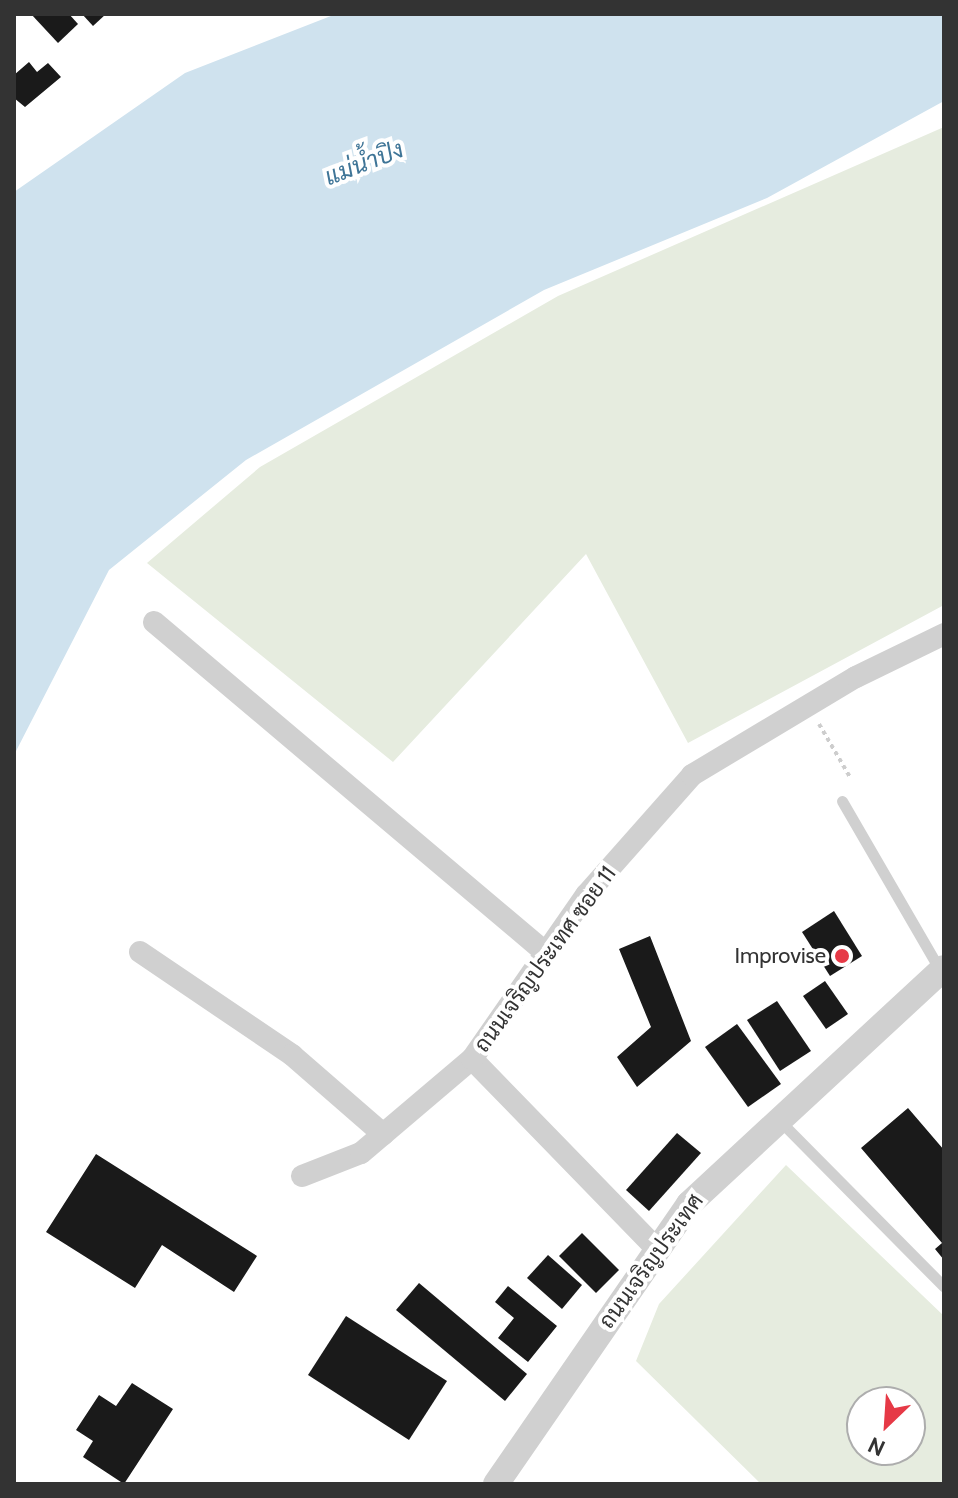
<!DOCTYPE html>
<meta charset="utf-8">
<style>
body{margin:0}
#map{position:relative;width:958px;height:1498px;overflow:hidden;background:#fff;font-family:Cabin,Sarabun,sans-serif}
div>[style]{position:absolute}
.green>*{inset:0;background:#e6ecdf}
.water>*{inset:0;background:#cfe2ee}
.building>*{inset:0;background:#1a1a1a}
.path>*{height:4px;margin-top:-2px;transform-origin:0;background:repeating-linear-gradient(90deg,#cdcdcd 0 4px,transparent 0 8px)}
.service>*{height:11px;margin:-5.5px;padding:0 5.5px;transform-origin:5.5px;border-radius:5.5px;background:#d0d0d0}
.minor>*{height:22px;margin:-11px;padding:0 11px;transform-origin:11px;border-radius:11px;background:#d0d0d0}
.tertiary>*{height:26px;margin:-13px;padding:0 13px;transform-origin:13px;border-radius:13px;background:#d0d0d0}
.dots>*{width:22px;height:22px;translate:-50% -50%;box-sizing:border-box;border:4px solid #fff;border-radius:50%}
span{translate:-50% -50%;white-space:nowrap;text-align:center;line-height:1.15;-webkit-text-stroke:8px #fff;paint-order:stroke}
.poi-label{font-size:22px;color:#333}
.right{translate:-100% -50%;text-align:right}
.street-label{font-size:22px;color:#333}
.water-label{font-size:24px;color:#3f7597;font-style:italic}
.frame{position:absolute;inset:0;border:16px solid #333;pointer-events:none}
.north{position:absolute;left:846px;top:1386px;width:80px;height:80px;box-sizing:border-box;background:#fff;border:2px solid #adadad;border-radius:50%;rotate:205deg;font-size:22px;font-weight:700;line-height:32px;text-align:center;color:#333}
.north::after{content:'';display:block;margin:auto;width:28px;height:36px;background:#e63946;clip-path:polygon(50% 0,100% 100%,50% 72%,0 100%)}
</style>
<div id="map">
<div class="green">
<div style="clip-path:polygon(944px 127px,944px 605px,688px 743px,586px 554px,393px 762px,147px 563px,260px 467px,558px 296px)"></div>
<div style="clip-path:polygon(evenodd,786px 1165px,944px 1316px,944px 1484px,761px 1484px,636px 1361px,659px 1304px,786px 1165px,862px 1402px,910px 1402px,910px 1450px,862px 1450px,862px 1402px)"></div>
</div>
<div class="water">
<div style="clip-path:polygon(336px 14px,944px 14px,944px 101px,767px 198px,544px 290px,246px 460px,109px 570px,14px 755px,14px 192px,185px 73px)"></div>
</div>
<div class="building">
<div style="clip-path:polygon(31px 14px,69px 14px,78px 24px,58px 43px)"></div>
<div style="clip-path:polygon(82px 14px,106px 14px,93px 26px)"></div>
<div style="clip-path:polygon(29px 62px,37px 72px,48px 63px,61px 77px,25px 107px,14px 98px,14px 75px)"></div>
<div style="clip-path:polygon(834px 911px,862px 956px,830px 976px,802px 932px)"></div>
<div style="clip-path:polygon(650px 936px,691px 1041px,637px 1087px,617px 1057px,651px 1027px,619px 949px)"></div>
<div style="clip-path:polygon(825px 981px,848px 1014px,826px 1029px,803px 996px)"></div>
<div style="clip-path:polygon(777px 1001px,811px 1051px,780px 1071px,747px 1020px)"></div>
<div style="clip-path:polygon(737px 1024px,781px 1084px,748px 1107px,705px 1047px)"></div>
<div style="clip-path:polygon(908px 1108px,944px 1150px,944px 1260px,935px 1249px,942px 1243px,861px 1148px)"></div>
<div style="clip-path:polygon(677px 1133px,701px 1153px,649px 1211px,626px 1190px)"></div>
<div style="clip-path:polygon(96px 1154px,257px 1256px,234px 1292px,162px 1245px,135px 1288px,46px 1232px)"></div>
<div style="clip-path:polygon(582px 1233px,619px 1270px,596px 1293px,559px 1256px)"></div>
<div style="clip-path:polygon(548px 1255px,582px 1285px,562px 1309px,527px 1278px)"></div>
<div style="clip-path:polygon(419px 1283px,527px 1374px,505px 1401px,396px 1310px)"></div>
<div style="clip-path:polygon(508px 1286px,557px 1326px,528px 1362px,498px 1338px,514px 1318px,495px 1302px)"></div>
<div style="clip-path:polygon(346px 1316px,447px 1381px,409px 1440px,308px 1375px)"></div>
<div style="clip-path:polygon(132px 1383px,173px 1409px,124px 1484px,83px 1457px,93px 1441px,76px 1430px,99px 1395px,116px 1406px)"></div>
</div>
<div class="path">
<div style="left:819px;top:724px;width:61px;rotate:59.7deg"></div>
</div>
<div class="service">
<div style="left:842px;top:801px;width:195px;rotate:59.9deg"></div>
<div style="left:778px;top:1119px;width:236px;rotate:45.3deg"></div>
</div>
<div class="minor">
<div style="left:154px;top:622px;width:513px;rotate:40.18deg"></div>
<div style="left:140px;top:952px;width:184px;rotate:34.1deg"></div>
<div style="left:292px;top:1055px;width:121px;rotate:41deg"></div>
<div style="left:472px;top:1059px;width:264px;rotate:45.8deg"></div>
<div style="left:302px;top:1176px;width:63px;rotate:-21.3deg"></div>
<div style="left:361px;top:1153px;width:145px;rotate:-40.3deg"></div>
<div style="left:472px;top:1059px;width:200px;rotate:-55.2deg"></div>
<div style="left:586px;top:895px;width:160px;rotate:-48.5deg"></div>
<div style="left:692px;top:775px;width:191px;rotate:-30.9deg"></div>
<div style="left:856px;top:677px;width:98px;rotate:-26deg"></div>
</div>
<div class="tertiary">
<div style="left:496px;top:1484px;width:340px;rotate:-55.4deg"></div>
<div style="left:689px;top:1204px;width:347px;rotate:-42.8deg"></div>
</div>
<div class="dots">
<div style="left:842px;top:956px;background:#e63946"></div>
</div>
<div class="poi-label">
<span class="right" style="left:826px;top:956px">Improvise</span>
</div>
<div class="street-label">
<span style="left:545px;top:959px;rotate:-54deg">ถนนเจริญประเทศ ซอย 11</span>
<span style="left:651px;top:1261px;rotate:-54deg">ถนนเจริญประเทศ</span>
</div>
<div class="water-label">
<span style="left:364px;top:163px;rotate:-21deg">แม่น้ำปิง</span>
</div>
<div class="frame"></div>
<div class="north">N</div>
</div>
